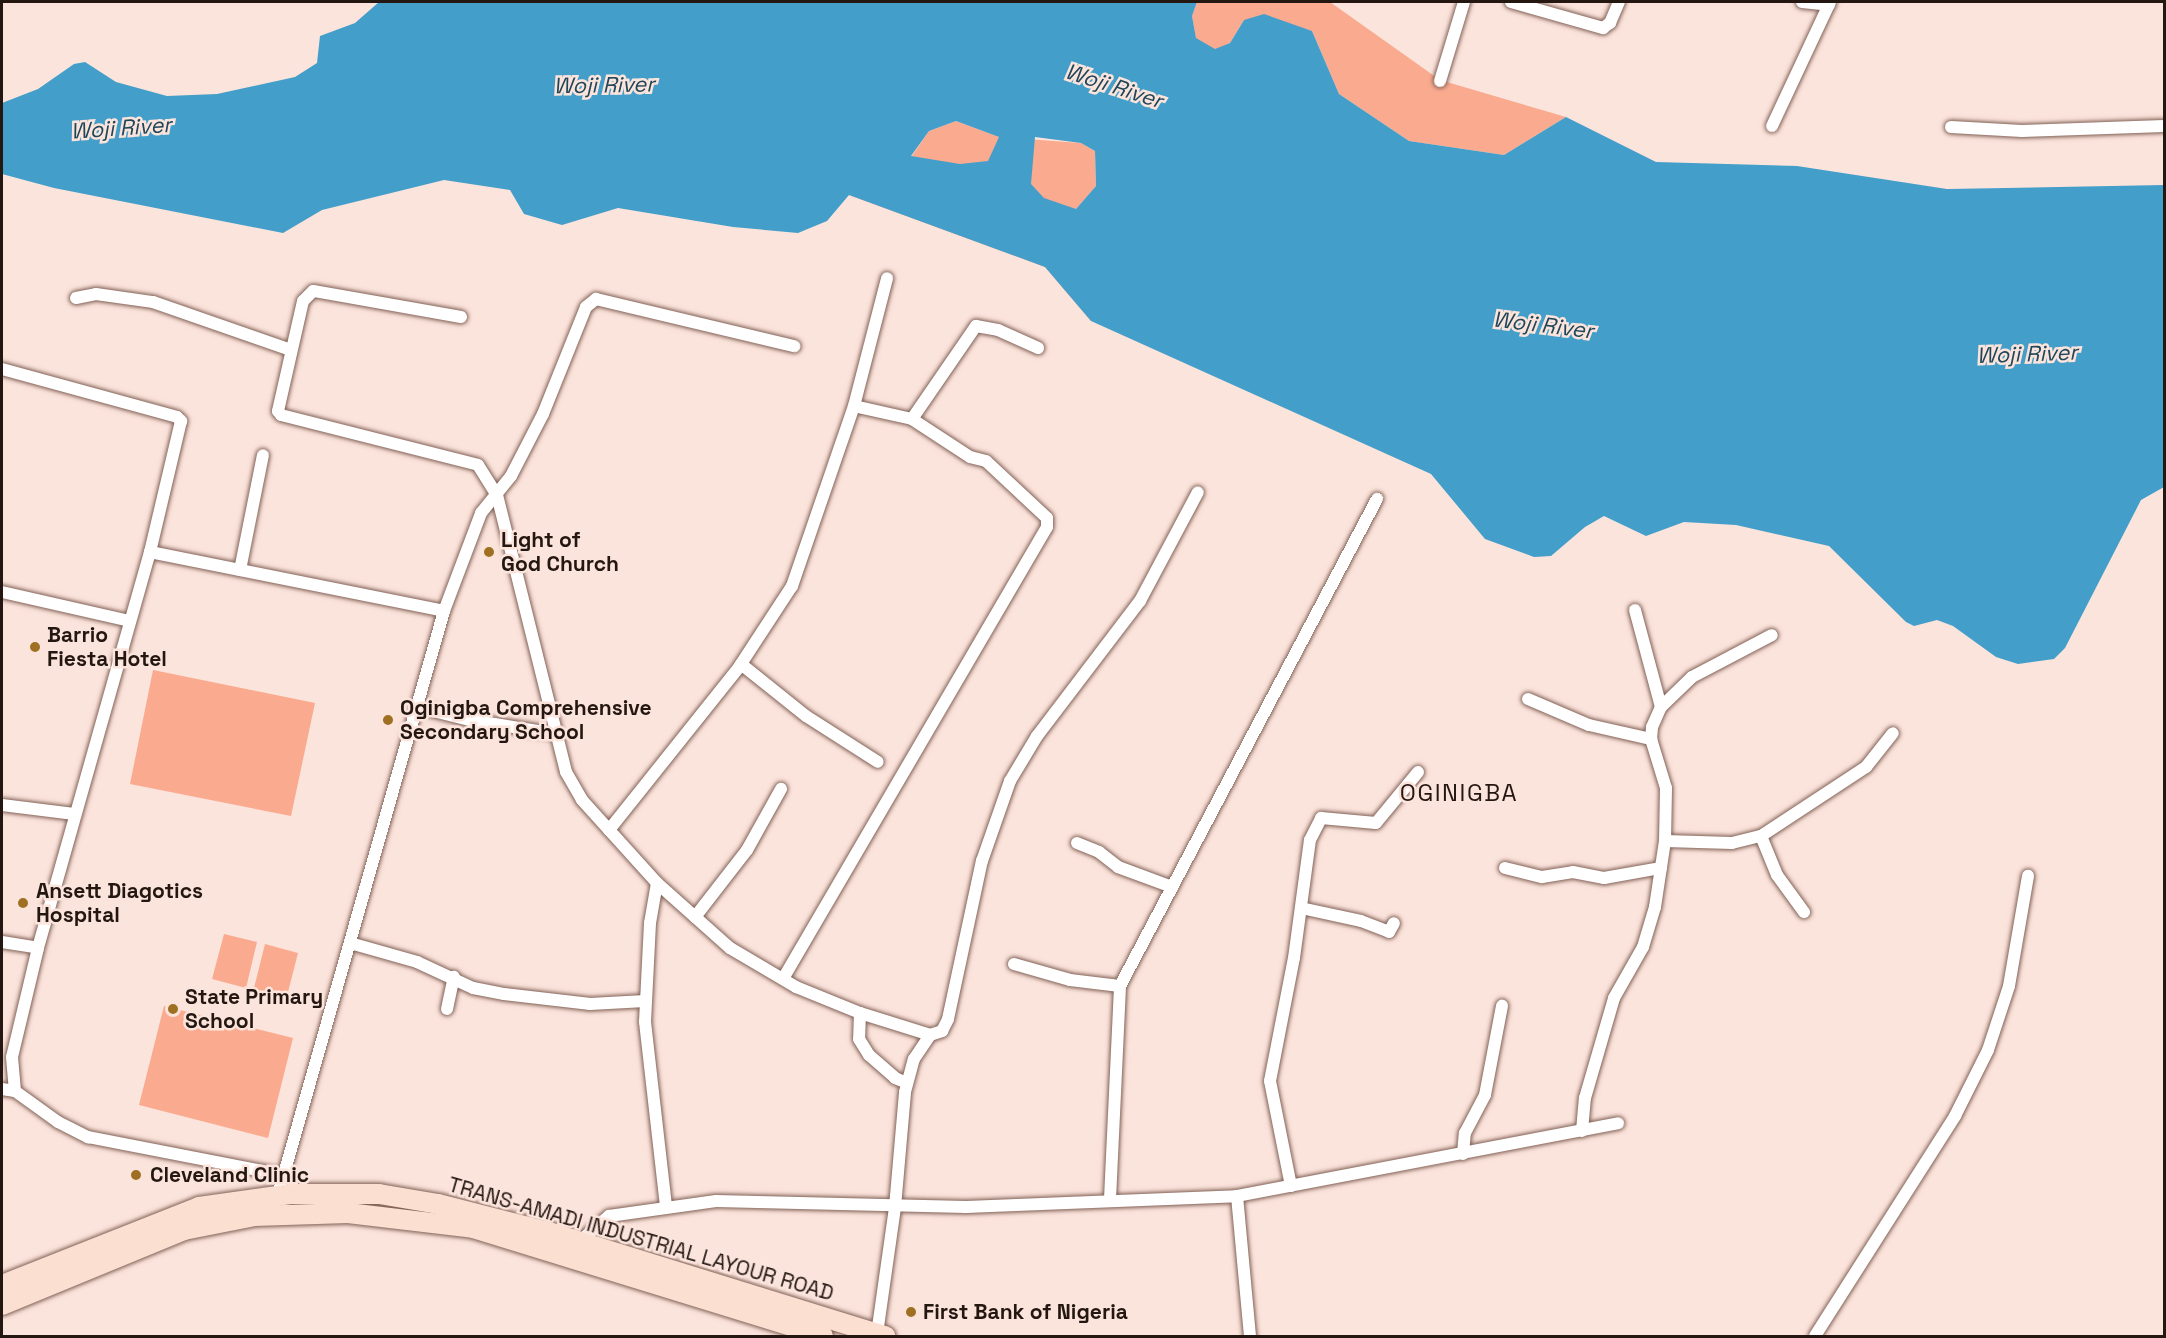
<!DOCTYPE html>
<style>
body{margin:0}
#map{position:relative;width:2166px;height:1338px;overflow:hidden;background:#fbe4dc;font-family:"Space Grotesk",sans-serif}
div>[style]{position:absolute}
.green>*{inset:0;background:#faab8f}
.water>*{inset:0;background:#449eca}
.roads{filter:drop-shadow(0 0 2px #826156) drop-shadow(0 0 2px #826156)}
.minor>*{height:12px;margin:-6px;padding:0 6px;transform-origin:6px;border-radius:6px;background:#fff}
.primary>*{height:20px;margin:-10px;padding:0 10px;transform-origin:10px;border-radius:10px;background:#fbdfd1}
.dots>*{width:16px;height:16px;translate:-50% -50%;box-sizing:border-box;border:3px solid #fbe4dc;border-radius:50%}
span{translate:-50% -50%;white-space:nowrap;text-align:center;line-height:1.15;-webkit-text-stroke:5px #fbe4dc;paint-order:stroke}
.poi-label{font-size:21px;color:#241712;font-weight:700}
.left{translate:0 -50%;text-align:left}
.street-label{font-size:21px;color:#241712}
.water-label{font-size:22px;color:#1f4659;font-style:italic}
.quarter-label{font-size:24px;color:#241712;letter-spacing:1.5px}
.frame{position:absolute;inset:0;border:3px solid #241712;pointer-events:none}
</style>
<div id="map">
<div class="green">
<div style="clip-path:polygon(1197px 2px,1330px 2px,1440px 80px,1566px 117px,1504px 155px,1409px 141px,1339px 94px,1312px 31px,1244px 20px,1230px 43px,1215px 50px,1196px 39px,1192px 16px)"></div>
<div style="clip-path:polygon(956px 121px,999px 137px,1081px 143px,1095px 151px,1096px 186px,1076px 209px,1091px 321px,1045px 267px,849px 195px,911px 157px,929px 131px)"></div>
<div style="clip-path:polygon(153px 670px,315px 703px,291px 816px,130px 784px)"></div>
<div style="clip-path:polygon(224px 934px,257px 942px,246px 988px,212px 979px)"></div>
<div style="clip-path:polygon(265px 944px,298px 953px,286px 1000px,253px 992px)"></div>
<div style="clip-path:polygon(164px 1006px,293px 1038px,268px 1138px,139px 1105px)"></div>
</div>
<div class="water">
<div style="clip-path:polygon(evenodd,379px 2px,1197px 2px,1192px 16px,1196px 38px,1215px 49px,1230px 43px,1244px 20px,1264px 14px,1312px 31px,1339px 94px,1409px 141px,1504px 155px,1566px 117px,1656px 162px,1797px 166px,1947px 189px,2164px 185px,2164px 487px,2141px 500px,2065px 648px,2054px 659px,2018px 664px,1996px 657px,1953px 626px,1937px 620px,1914px 626px,1906px 622px,1829px 546px,1736px 525px,1684px 522px,1646px 536px,1604px 516px,1585px 527px,1551px 556px,1534px 557px,1485px 539px,1431px 474px,1091px 321px,1045px 267px,849px 195px,827px 221px,798px 233px,733px 227px,618px 208px,562px 225px,524px 214px,510px 190px,444px 180px,322px 210px,283px 233px,54px 188px,2px 174px,2px 103px,38px 89px,74px 64px,85px 62px,116px 82px,167px 96px,217px 94px,295px 77px,317px 63px,320px 36px,355px 23px,379px 2px,956px 121px,999px 137px,988px 161px,960px 164px,911px 156px,929px 131px,956px 121px,379px 2px,1035px 137px,1081px 143px,1095px 151px,1096px 186px,1076px 209px,1044px 198px,1031px 184px,1035px 137px)"></div>
</div>
<div class="roads">
<div class="minor">
<div style="left:1511px;top:2px;width:96px;rotate:15.8deg"></div>
<div style="left:1603px;top:28px;width:9px;rotate:-36deg"></div>
<div style="left:1610px;top:23px;width:23px;rotate:-67deg"></div>
<div style="left:1802px;top:2px;width:27px;rotate:6deg"></div>
<div style="left:1440px;top:81px;width:83px;rotate:-73.1deg"></div>
<div style="left:1772px;top:126px;width:137px;rotate:-64.9deg"></div>
<div style="left:1951px;top:127px;width:71px;rotate:3.2deg"></div>
<div style="left:2022px;top:131px;width:142px;rotate:-2deg"></div>
<div style="left:76px;top:298px;width:20px;rotate:-11deg"></div>
<div style="left:96px;top:294px;width:58px;rotate:8deg"></div>
<div style="left:153px;top:302px;width:146px;rotate:19.2deg"></div>
<div style="left:461px;top:317px;width:150px;rotate:-170deg"></div>
<div style="left:313px;top:291px;width:14px;rotate:135deg"></div>
<div style="left:303px;top:301px;width:113px;rotate:102.8deg"></div>
<div style="left:278px;top:411px;width:5px;rotate:53deg"></div>
<div style="left:281px;top:415px;width:203px;rotate:14.2deg"></div>
<div style="left:478px;top:465px;width:36px;rotate:58deg"></div>
<div style="left:497px;top:495px;width:285px;rotate:76deg"></div>
<div style="left:566px;top:772px;width:32px;rotate:60deg"></div>
<div style="left:582px;top:800px;width:112px;rotate:47.9deg"></div>
<div style="left:657px;top:883px;width:98px;rotate:41.7deg"></div>
<div style="left:730px;top:948px;width:77px;rotate:30.6deg"></div>
<div style="left:796px;top:987px;width:69px;rotate:22.1deg"></div>
<div style="left:860px;top:1013px;width:73px;rotate:17.4deg"></div>
<div style="left:930px;top:1035px;width:13px;rotate:-18deg"></div>
<div style="left:942px;top:1031px;width:13px;rotate:-63deg"></div>
<div style="left:948px;top:1019px;width:162px;rotate:-77.9deg"></div>
<div style="left:982px;top:861px;width:85px;rotate:-70.7deg"></div>
<div style="left:1010px;top:781px;width:52px;rotate:-59deg"></div>
<div style="left:1037px;top:736px;width:170px;rotate:-52.7deg"></div>
<div style="left:1140px;top:601px;width:123px;rotate:-62deg"></div>
<div style="left:2px;top:369px;width:181px;rotate:15.3deg"></div>
<div style="left:177px;top:417px;width:6px;rotate:45deg"></div>
<div style="left:181px;top:421px;width:135px;rotate:103.3deg"></div>
<div style="left:150px;top:552px;width:412px;rotate:105.8deg"></div>
<div style="left:38px;top:948px;width:112px;rotate:103.4deg"></div>
<div style="left:12px;top:1057px;width:34px;rotate:85deg"></div>
<div style="left:912px;top:419px;width:113px;rotate:-55.5deg"></div>
<div style="left:976px;top:326px;width:22px;rotate:10deg"></div>
<div style="left:998px;top:330px;width:44px;rotate:24.2deg"></div>
<div style="left:150px;top:552px;width:300px;rotate:11.3deg"></div>
<div style="left:240px;top:570px;width:117px;rotate:-78.7deg"></div>
<div style="left:2px;top:592px;width:131px;rotate:12.8deg"></div>
<div style="left:1635px;top:610px;width:100px;rotate:75deg"></div>
<div style="left:741px;top:664px;width:83px;rotate:38.7deg"></div>
<div style="left:806px;top:716px;width:85px;rotate:32.6deg"></div>
<div style="left:1528px;top:699px;width:66px;rotate:23.1deg"></div>
<div style="left:1589px;top:725px;width:64px;rotate:12.7deg"></div>
<div style="left:417px;top:707px;width:55px;rotate:13.8deg"></div>
<div style="left:470px;top:720px;width:87px;rotate:9.2deg"></div>
<div style="left:2px;top:805px;width:73px;rotate:7.1deg"></div>
<div style="left:609px;top:830px;width:208px;rotate:-51.4deg"></div>
<div style="left:739px;top:667px;width:97px;rotate:-56.8deg"></div>
<div style="left:792px;top:586px;width:190px;rotate:-71deg"></div>
<div style="left:854px;top:406px;width:132px;rotate:-75.5deg"></div>
<div style="left:1761px;top:836px;width:42px;rotate:67.7deg"></div>
<div style="left:1777px;top:875px;width:46px;rotate:53.9deg"></div>
<div style="left:1665px;top:841px;width:67px;rotate:1.7deg"></div>
<div style="left:1732px;top:843px;width:30px;rotate:-14deg"></div>
<div style="left:1761px;top:836px;width:126px;rotate:-33.3deg"></div>
<div style="left:1866px;top:767px;width:43px;rotate:-51.5deg"></div>
<div style="left:1077px;top:843px;width:24px;rotate:22deg"></div>
<div style="left:1099px;top:852px;width:24px;rotate:38deg"></div>
<div style="left:1118px;top:867px;width:58px;rotate:20.3deg"></div>
<div style="left:1505px;top:868px;width:38px;rotate:14deg"></div>
<div style="left:1542px;top:877px;width:31px;rotate:-9deg"></div>
<div style="left:1573px;top:872px;width:32px;rotate:11deg"></div>
<div style="left:1604px;top:878px;width:58px;rotate:-10deg"></div>
<div style="left:657px;top:883px;width:41px;rotate:99.9deg"></div>
<div style="left:650px;top:923px;width:99px;rotate:92.9deg"></div>
<div style="left:645px;top:1022px;width:185px;rotate:83.5deg"></div>
<div style="left:1301px;top:908px;width:61px;rotate:12.2deg"></div>
<div style="left:1361px;top:921px;width:30px;rotate:21deg"></div>
<div style="left:1389px;top:932px;width:10px;rotate:-61deg"></div>
<div style="left:695px;top:917px;width:85px;rotate:-52.2deg"></div>
<div style="left:747px;top:850px;width:70px;rotate:-60.9deg"></div>
<div style="left:2px;top:942px;width:36px;rotate:9deg"></div>
<div style="left:350px;top:943px;width:70px;rotate:15.8deg"></div>
<div style="left:417px;top:962px;width:62px;rotate:24.9deg"></div>
<div style="left:473px;top:988px;width:32px;rotate:11deg"></div>
<div style="left:504px;top:994px;width:87px;rotate:6.6deg"></div>
<div style="left:590px;top:1004px;width:55px;rotate:-3.1deg"></div>
<div style="left:1014px;top:964px;width:58px;rotate:15.9deg"></div>
<div style="left:1070px;top:980px;width:50px;rotate:6.8deg"></div>
<div style="left:784px;top:977px;width:521px;rotate:-59.7deg"></div>
<div style="left:1047px;top:527px;width:9px;rotate:-90deg"></div>
<div style="left:1047px;top:518px;width:83px;rotate:-136.9deg"></div>
<div style="left:986px;top:461px;width:16px;rotate:-166deg"></div>
<div style="left:970px;top:457px;width:69px;rotate:-146.8deg"></div>
<div style="left:912px;top:419px;width:59px;rotate:-167.4deg"></div>
<div style="left:447px;top:1009px;width:33px;rotate:-78deg"></div>
<div style="left:860px;top:1013px;width:26px;rotate:92deg"></div>
<div style="left:859px;top:1039px;width:19px;rotate:58deg"></div>
<div style="left:869px;top:1055px;width:35px;rotate:41deg"></div>
<div style="left:895px;top:1078px;width:13px;rotate:23deg"></div>
<div style="left:2px;top:1089px;width:13px;rotate:9deg"></div>
<div style="left:15px;top:1091px;width:53px;rotate:35.8deg"></div>
<div style="left:58px;top:1122px;width:34px;rotate:27deg"></div>
<div style="left:88px;top:1137px;width:200px;rotate:11deg"></div>
<div style="left:1582px;top:1131px;width:33px;rotate:-85deg"></div>
<div style="left:1585px;top:1098px;width:104px;rotate:-73.8deg"></div>
<div style="left:1614px;top:998px;width:59px;rotate:-60.4deg"></div>
<div style="left:1643px;top:947px;width:42px;rotate:-73.3deg"></div>
<div style="left:1655px;top:907px;width:67px;rotate:-81.4deg"></div>
<div style="left:1665px;top:841px;width:53px;rotate:-88.9deg"></div>
<div style="left:1666px;top:788px;width:51px;rotate:-107deg"></div>
<div style="left:1651px;top:739px;width:12px;rotate:-85deg"></div>
<div style="left:1652px;top:727px;width:22px;rotate:-66deg"></div>
<div style="left:1661px;top:707px;width:43px;rotate:-44.1deg"></div>
<div style="left:1692px;top:677px;width:90px;rotate:-27.7deg"></div>
<div style="left:1463px;top:1154px;width:21px;rotate:-85deg"></div>
<div style="left:1465px;top:1133px;width:43px;rotate:-62.2deg"></div>
<div style="left:1485px;top:1095px;width:91px;rotate:-79.2deg"></div>
<div style="left:1291px;top:1186px;width:107px;rotate:-101.3deg"></div>
<div style="left:1270px;top:1081px;width:125px;rotate:-79deg"></div>
<div style="left:1294px;top:958px;width:119px;rotate:-82.3deg"></div>
<div style="left:1310px;top:840px;width:25px;rotate:-63deg"></div>
<div style="left:1321px;top:818px;width:55px;rotate:5.2deg"></div>
<div style="left:1376px;top:823px;width:66px;rotate:-50.5deg"></div>
<div style="left:278px;top:1195px;width:607px;rotate:-74.13deg"></div>
<div style="left:444px;top:611px;width:105px;rotate:-69.3deg"></div>
<div style="left:481px;top:513px;width:48px;rotate:-51deg"></div>
<div style="left:511px;top:476px;width:70px;rotate:-62.7deg"></div>
<div style="left:543px;top:414px;width:115px;rotate:-68.1deg"></div>
<div style="left:586px;top:307px;width:13px;rotate:-39deg"></div>
<div style="left:596px;top:299px;width:204px;rotate:13.4deg"></div>
<div style="left:1237px;top:1196px;width:141px;rotate:84.7deg"></div>
<div style="left:1110px;top:1199px;width:213px;rotate:-87.3deg"></div>
<div style="left:1120px;top:986px;width:551px;rotate:-62.18deg"></div>
<div style="left:579px;top:1242px;width:40px;rotate:-41deg"></div>
<div style="left:609px;top:1216px;width:108px;rotate:-8deg"></div>
<div style="left:716px;top:1201px;width:250px;rotate:1.4deg"></div>
<div style="left:966px;top:1207px;width:271px;rotate:-2.3deg"></div>
<div style="left:1237px;top:1196px;width:388px;rotate:-10.8deg"></div>
<div style="left:877px;top:1334px;width:128px;rotate:-81.9deg"></div>
<div style="left:895px;top:1207px;width:115px;rotate:-85deg"></div>
<div style="left:905px;top:1092px;width:34px;rotate:-75deg"></div>
<div style="left:914px;top:1059px;width:29px;rotate:-56deg"></div>
<div style="left:1815px;top:1336px;width:261px;rotate:-57.5deg"></div>
<div style="left:1955px;top:1116px;width:74px;rotate:-63.4deg"></div>
<div style="left:1988px;top:1050px;width:67px;rotate:-71.8deg"></div>
<div style="left:2009px;top:986px;width:112px;rotate:-80.2deg"></div>
</div>
<div class="primary">
<div style="left:2px;top:1285px;width:212px;rotate:-21.6deg"></div>
<div style="left:199px;top:1207px;width:92px;rotate:-8.1deg"></div>
<div style="left:290px;top:1194px;width:89px"></div>
<div style="left:379px;top:1194px;width:60px;rotate:9.6deg"></div>
<div style="left:438px;top:1204px;width:118px;rotate:14.3deg"></div>
<div style="left:552px;top:1233px;width:349px;rotate:17.2deg"></div>
<div style="left:2px;top:1305px;width:197px;rotate:-22.4deg"></div>
<div style="left:184px;top:1230px;width:71px;rotate:-11.3deg"></div>
<div style="left:254px;top:1216px;width:94px;rotate:-1.8deg"></div>
<div style="left:348px;top:1213px;width:126px;rotate:6.8deg"></div>
<div style="left:473px;top:1228px;width:366px;rotate:17.1deg"></div>
</div>
</div>
<div class="dots">
<div style="left:489px;top:552px;background:#9f7022"></div>
<div style="left:35px;top:647px;background:#9f7022"></div>
<div style="left:388px;top:720px;background:#9f7022"></div>
<div style="left:23px;top:903px;background:#9f7022"></div>
<div style="left:173px;top:1009px;background:#9f7022"></div>
<div style="left:136px;top:1175px;background:#9f7022"></div>
<div style="left:911px;top:1312px;background:#9f7022"></div>
</div>
<div class="poi-label">
<span class="left" style="left:501px;top:552px">Light of<br>God Church</span>
<span class="left" style="left:47px;top:647px">Barrio<br>Fiesta Hotel</span>
<span class="left" style="left:400px;top:720px">Oginigba Comprehensive<br>Secondary School</span>
<span class="left" style="left:36px;top:903px">Ansett Diagotics<br>Hospital</span>
<span class="left" style="left:185px;top:1009px">State Primary<br>School</span>
<span class="left" style="left:150px;top:1175px">Cleveland Clinic</span>
<span class="left" style="left:923px;top:1312px">First Bank of Nigeria</span>
</div>
<div class="street-label">
<span style="left:641px;top:1239px;rotate:16deg">TRANS-AMADI INDUSTRIAL LAYOUR ROAD</span>
</div>
<div class="water-label">
<span style="left:604px;top:85px;rotate:-1deg">Woji River</span>
<span style="left:1114px;top:86px;rotate:18deg">Woji River</span>
<span style="left:121px;top:128px;rotate:-4deg">Woji River</span>
<span style="left:1543px;top:325px;rotate:7deg">Woji River</span>
<span style="left:2027px;top:354px;rotate:-2deg">Woji River</span>
</div>
<div class="quarter-label">
<span style="left:1459px;top:793px">OGINIGBA</span>
</div>
<div class="frame"></div>
</div>
